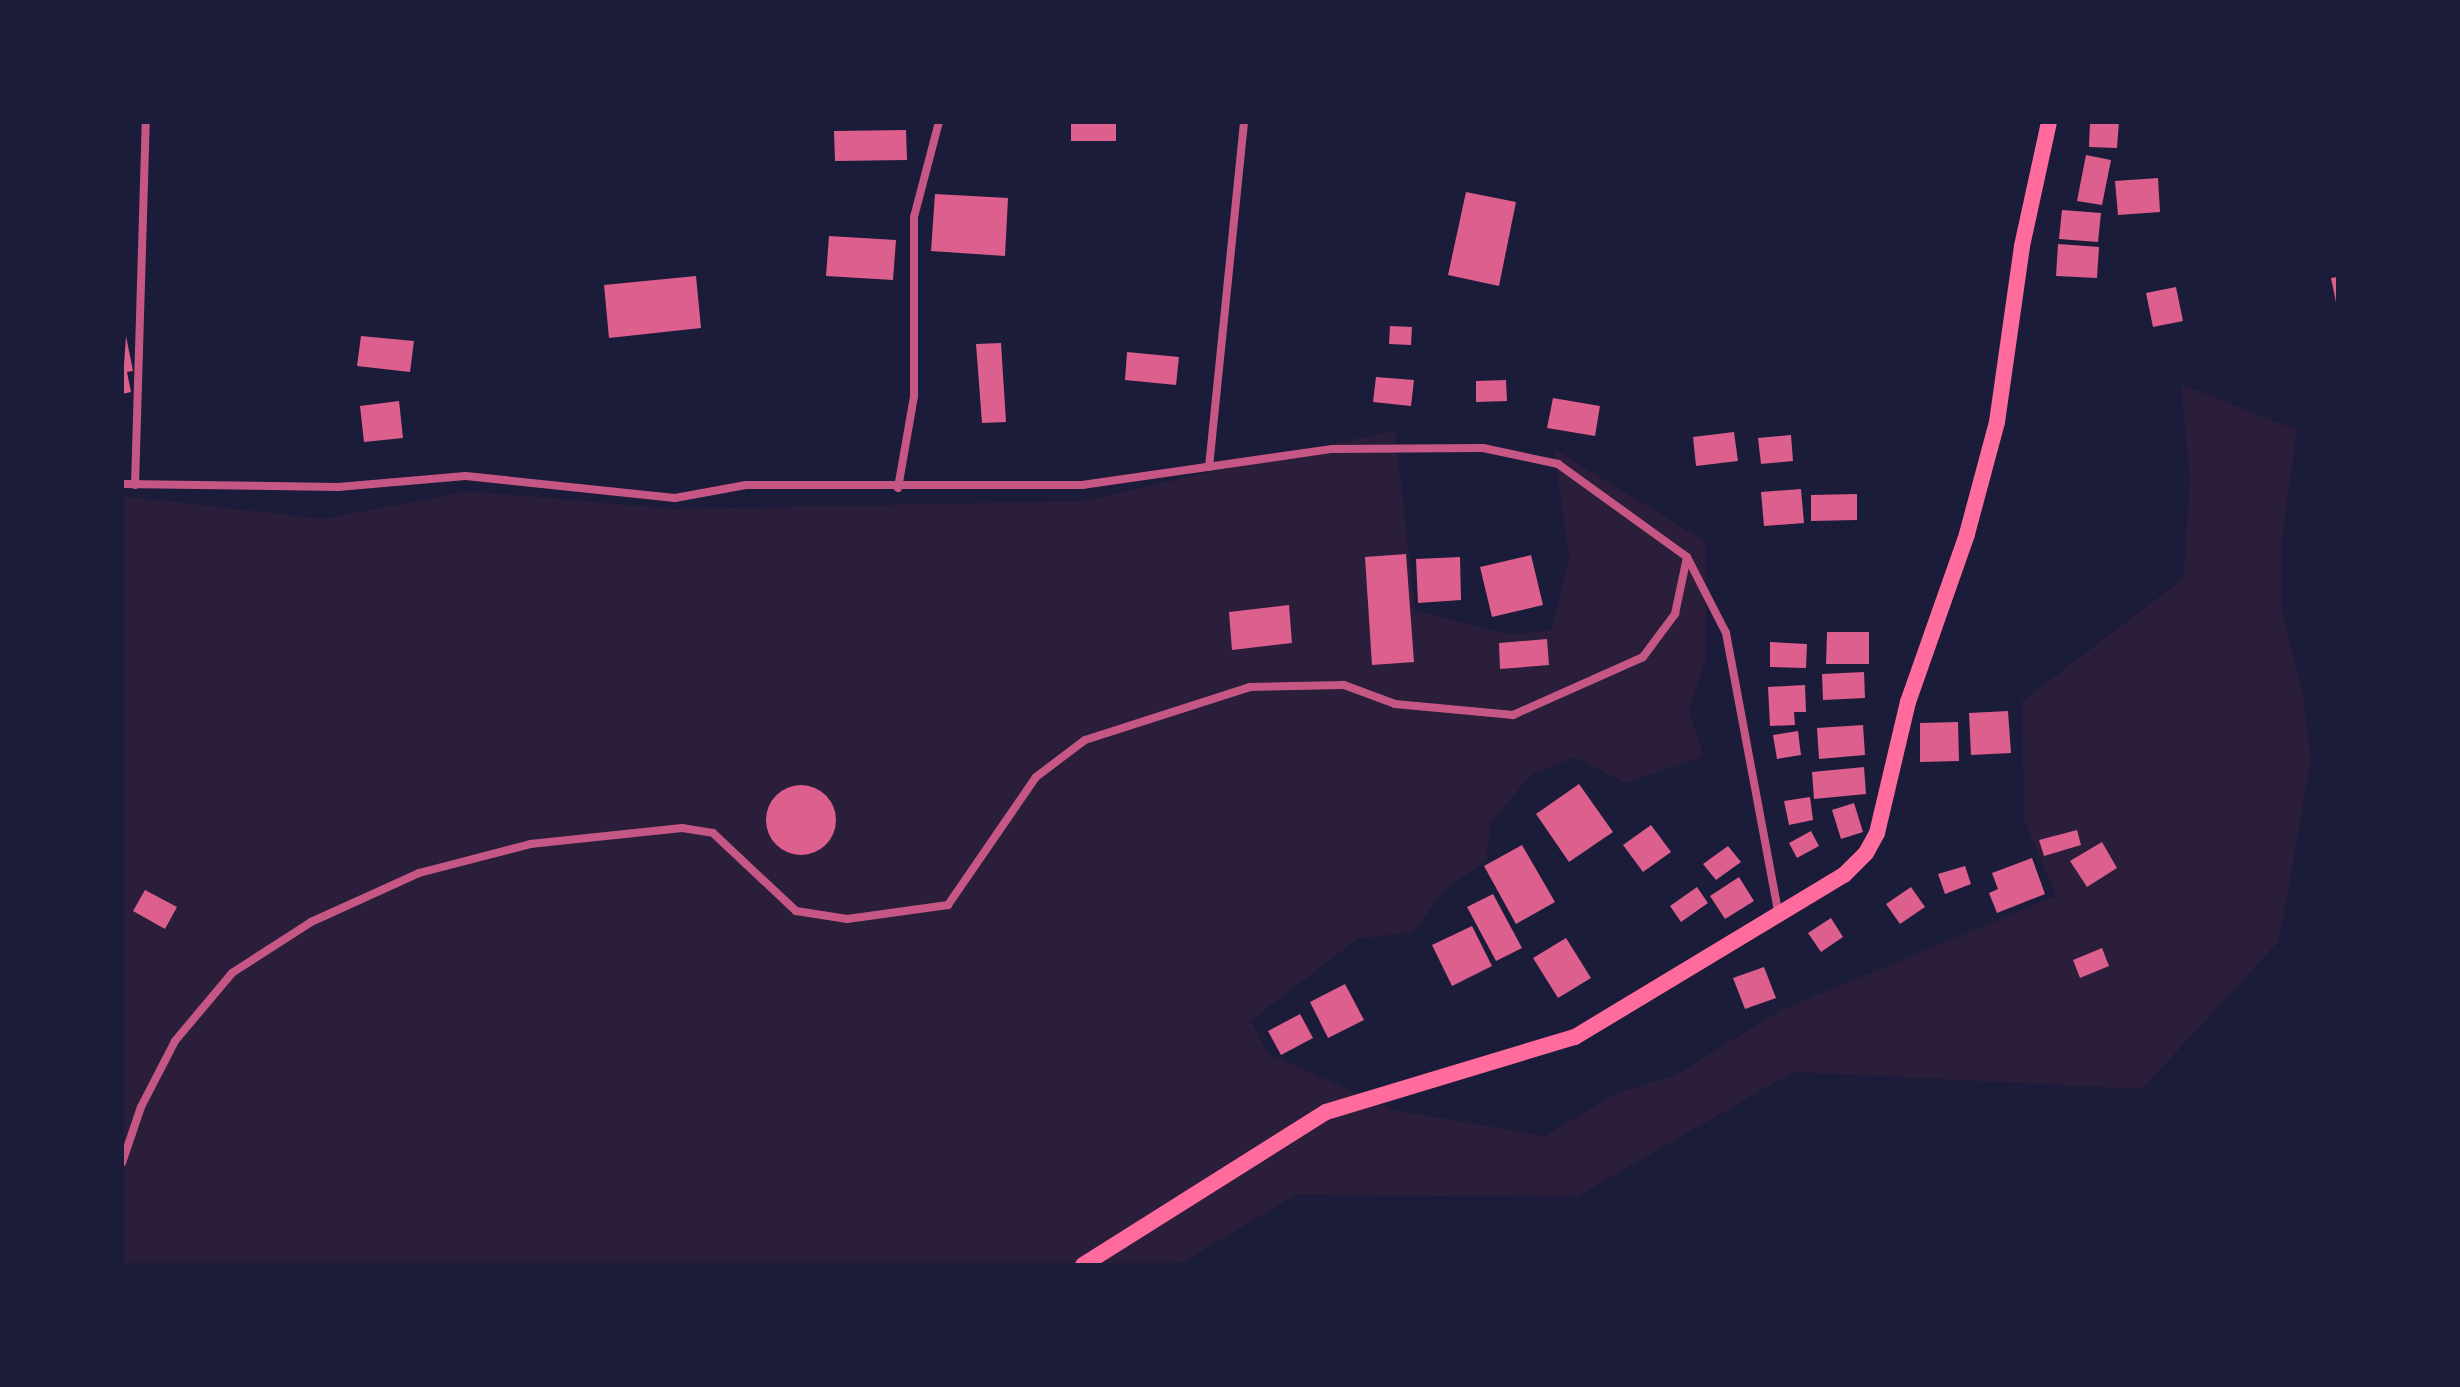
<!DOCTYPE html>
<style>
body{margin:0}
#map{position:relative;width:2460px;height:1387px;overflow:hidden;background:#1b1b3a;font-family:"Source Serif 4",serif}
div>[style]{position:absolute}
.green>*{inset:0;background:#2a1e3b}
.building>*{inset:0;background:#dd5f8e}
.round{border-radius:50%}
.minor>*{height:8px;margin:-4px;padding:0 4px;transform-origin:4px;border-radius:4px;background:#c65784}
.secondary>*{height:16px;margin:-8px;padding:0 8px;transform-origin:8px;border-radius:8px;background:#ff6b9d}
span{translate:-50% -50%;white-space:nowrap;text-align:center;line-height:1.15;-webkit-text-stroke:6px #1b1b3a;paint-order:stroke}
.frame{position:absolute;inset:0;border:124px solid #1b1b3a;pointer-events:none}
</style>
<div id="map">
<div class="green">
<div style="clip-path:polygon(2181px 384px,2297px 430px,2282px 539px,2282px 612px,2303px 694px,2311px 760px,2279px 941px,2142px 1089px,1793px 1072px,1576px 1197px,1296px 1195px,1178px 1265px,122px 1265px,122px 496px,323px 519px,469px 491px,672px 509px,1083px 501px,1395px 430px,1415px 610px,1509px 635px,1552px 630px,1569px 557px,1554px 449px,1706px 542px,1706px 660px,1689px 711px,1704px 756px,1625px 783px,1575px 757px,1532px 774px,1491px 822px,1486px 861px,1444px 891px,1413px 932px,1357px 939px,1251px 1021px,1267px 1053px,1394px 1110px,1545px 1136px,1617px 1093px,1676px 1075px,1781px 1010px,2056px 896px,2024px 820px,2022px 701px,2183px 579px,2190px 480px)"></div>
</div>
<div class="building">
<div style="clip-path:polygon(1071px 122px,1116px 122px,1116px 141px,1071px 141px)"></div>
<div style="clip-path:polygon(2090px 122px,2119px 122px,2117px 148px,2089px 147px)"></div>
<div style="clip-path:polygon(906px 130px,907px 160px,835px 161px,834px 131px)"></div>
<div style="clip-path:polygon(2086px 155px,2111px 160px,2102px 205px,2077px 201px)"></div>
<div style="clip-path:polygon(2158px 178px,2160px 212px,2118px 215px,2115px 181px)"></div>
<div style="clip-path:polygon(1466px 192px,1516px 202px,1499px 286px,1448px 275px)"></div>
<div style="clip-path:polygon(935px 194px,1008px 198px,1005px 256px,931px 251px)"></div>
<div style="clip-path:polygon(2062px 210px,2101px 213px,2098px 242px,2059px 239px)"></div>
<div style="clip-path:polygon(829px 236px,896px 240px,893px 280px,826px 276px)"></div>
<div style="clip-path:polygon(2058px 244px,2099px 247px,2097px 278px,2056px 276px)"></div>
<div style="clip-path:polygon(696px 276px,701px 328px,609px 338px,604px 285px)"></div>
<div style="clip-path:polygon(2338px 277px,2338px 307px,2337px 307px,2331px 278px)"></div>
<div style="clip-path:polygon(2176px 287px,2183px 321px,2153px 327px,2146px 293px)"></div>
<div style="clip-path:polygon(1390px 326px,1412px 327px,1411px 345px,1389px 344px)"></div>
<div style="clip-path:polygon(126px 336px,133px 371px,127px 372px,131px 392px,122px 394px)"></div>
<div style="clip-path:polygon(361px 336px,414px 341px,410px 372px,357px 366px)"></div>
<div style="clip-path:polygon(1001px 343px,1006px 422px,982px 423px,976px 344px)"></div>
<div style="clip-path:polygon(1127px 352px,1179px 357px,1176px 385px,1125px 380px)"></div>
<div style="clip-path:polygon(1376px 377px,1414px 380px,1411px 406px,1373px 402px)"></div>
<div style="clip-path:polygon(1506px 380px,1507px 401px,1476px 402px,1476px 381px)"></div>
<div style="clip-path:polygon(1553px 398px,1600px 406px,1595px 436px,1547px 428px)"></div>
<div style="clip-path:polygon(399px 401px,403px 438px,364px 442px,360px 406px)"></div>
<div style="clip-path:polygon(1734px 432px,1738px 461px,1696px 466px,1693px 437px)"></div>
<div style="clip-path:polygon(1791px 435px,1793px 461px,1761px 464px,1758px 438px)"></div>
<div style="clip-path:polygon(1801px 489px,1804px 523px,1764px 526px,1761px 492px)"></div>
<div style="clip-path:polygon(1857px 494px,1857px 520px,1811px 521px,1811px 495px)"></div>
<div style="clip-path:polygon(1406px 554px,1414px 662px,1372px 665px,1365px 557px)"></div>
<div style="clip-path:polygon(1531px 555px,1543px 605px,1492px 617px,1480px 567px)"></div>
<div style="clip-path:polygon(1460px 557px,1461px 600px,1418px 603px,1416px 559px)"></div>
<div style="clip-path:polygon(1289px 605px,1292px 643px,1232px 650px,1229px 612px)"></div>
<div style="clip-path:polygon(1827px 632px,1869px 632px,1869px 664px,1826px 664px)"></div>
<div style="clip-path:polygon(1547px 639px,1549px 665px,1500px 669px,1499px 643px)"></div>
<div style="clip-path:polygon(1770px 642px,1807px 644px,1806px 668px,1770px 667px)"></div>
<div style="clip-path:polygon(1864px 672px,1865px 698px,1823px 700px,1822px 674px)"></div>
<div style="clip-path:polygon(1805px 685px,1806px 712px,1794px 712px,1795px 725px,1770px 726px,1768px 687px)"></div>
<div style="clip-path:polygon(2008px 711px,2011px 753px,1971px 755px,1969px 713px)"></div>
<div style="clip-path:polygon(1958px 722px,1959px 761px,1920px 762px,1920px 723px)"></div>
<div style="clip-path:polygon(1863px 725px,1865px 755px,1819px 759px,1817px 728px)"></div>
<div style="clip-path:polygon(1798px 731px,1801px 755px,1777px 759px,1773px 735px)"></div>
<div style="clip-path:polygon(1864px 767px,1866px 794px,1814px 799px,1812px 772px)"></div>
<div style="clip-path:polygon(1579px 784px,1613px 832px,1569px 862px,1536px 814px)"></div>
<div class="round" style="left:766px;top:785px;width:70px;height:70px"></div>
<div style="clip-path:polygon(1810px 797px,1813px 820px,1789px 825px,1784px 801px)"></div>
<div style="clip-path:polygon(1854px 803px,1863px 832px,1841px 839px,1832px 810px)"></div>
<div style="clip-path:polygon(1651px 825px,1671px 852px,1643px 872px,1623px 845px)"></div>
<div style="clip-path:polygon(2077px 830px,2081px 845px,2044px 856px,2039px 840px)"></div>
<div style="clip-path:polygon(1811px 831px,1819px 846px,1797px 858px,1789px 843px)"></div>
<div style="clip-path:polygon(2102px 842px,2117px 868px,2087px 887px,2070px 861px)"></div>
<div style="clip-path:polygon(1522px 845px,1555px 902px,1516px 924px,1484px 866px)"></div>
<div style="clip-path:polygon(1728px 846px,1741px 862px,1716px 880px,1703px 864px)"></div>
<div style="clip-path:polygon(2032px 858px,2045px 894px,1997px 913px,1989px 893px,1998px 889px,1992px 873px)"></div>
<div style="clip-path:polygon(1965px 866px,1971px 884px,1945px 894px,1938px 874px)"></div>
<div style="clip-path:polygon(1739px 877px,1754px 901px,1725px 919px,1710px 896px)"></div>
<div style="clip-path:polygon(1697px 887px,1708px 903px,1681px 922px,1670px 906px)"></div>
<div style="clip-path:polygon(1911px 887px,1925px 907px,1900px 924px,1886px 904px)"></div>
<div style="clip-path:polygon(145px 890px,177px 907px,165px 929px,133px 911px)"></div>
<div style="clip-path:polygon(1493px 894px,1522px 948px,1496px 961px,1467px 907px)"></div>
<div style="clip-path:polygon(1831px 918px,1843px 937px,1821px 952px,1808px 933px)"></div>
<div style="clip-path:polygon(1472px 926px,1492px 966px,1452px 986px,1432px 945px)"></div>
<div style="clip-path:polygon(1566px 938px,1591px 978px,1558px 998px,1533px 958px)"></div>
<div style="clip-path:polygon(2102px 948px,2109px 966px,2080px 978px,2073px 960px)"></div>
<div style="clip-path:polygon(1764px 967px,1776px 998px,1745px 1009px,1733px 978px)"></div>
<div style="clip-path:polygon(1345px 984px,1364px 1020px,1328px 1038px,1310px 1002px)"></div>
<div style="clip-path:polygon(1300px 1014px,1313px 1038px,1281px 1055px,1268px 1031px)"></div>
</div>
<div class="minor">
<div style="left:1209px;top:467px;width:347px;rotate:-84.2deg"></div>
<div style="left:122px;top:484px;width:216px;rotate:0.8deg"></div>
<div style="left:338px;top:487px;width:128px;rotate:-4.9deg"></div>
<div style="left:466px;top:476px;width:210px;rotate:6deg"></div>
<div style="left:675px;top:498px;width:72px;rotate:-10.4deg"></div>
<div style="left:746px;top:485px;width:336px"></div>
<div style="left:1082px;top:485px;width:253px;rotate:-8.2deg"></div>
<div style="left:1332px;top:449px;width:151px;rotate:-0.4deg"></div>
<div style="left:1483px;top:448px;width:77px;rotate:12deg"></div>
<div style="left:1558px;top:464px;width:159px;rotate:35.8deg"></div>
<div style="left:1687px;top:557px;width:85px;rotate:62.8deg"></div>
<div style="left:1726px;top:633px;width:284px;rotate:79.4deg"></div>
<div style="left:135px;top:485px;width:363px;rotate:-88.3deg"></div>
<div style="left:898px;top:488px;width:93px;rotate:-80.1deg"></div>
<div style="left:914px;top:396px;width:179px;rotate:-90deg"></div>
<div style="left:914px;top:217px;width:98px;rotate:-75.3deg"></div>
<div style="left:122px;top:1163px;width:59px;rotate:-71.3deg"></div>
<div style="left:141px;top:1107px;width:74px;rotate:-62.7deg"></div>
<div style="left:175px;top:1041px;width:89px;rotate:-50deg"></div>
<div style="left:232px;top:973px;width:94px;rotate:-32.8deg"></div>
<div style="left:311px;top:922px;width:119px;rotate:-24.4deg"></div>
<div style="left:419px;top:873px;width:115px;rotate:-14.6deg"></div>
<div style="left:530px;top:844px;width:153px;rotate:-6deg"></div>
<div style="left:682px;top:828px;width:31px;rotate:9deg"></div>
<div style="left:713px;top:833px;width:114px;rotate:43.2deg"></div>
<div style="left:796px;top:911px;width:52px;rotate:8.9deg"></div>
<div style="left:847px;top:919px;width:102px;rotate:-7.9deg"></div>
<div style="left:948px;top:905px;width:155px;rotate:-55.5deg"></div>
<div style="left:1036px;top:777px;width:61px;rotate:-37.1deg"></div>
<div style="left:1085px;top:740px;width:173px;rotate:-17.8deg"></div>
<div style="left:1250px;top:687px;width:94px;rotate:-1.2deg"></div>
<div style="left:1344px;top:685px;width:54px;rotate:20.4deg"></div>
<div style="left:1395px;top:704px;width:119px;rotate:5.3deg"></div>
<div style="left:1513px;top:715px;width:142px;rotate:-24deg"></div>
<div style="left:1643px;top:657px;width:54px;rotate:-53.3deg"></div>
<div style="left:1675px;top:614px;width:58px;rotate:-78.1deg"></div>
</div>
<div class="secondary">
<div style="left:1083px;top:1265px;width:287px;rotate:-32.2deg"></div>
<div style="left:1326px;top:1112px;width:260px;rotate:-16.8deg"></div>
<div style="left:1575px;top:1037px;width:314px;rotate:-31.1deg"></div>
<div style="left:1844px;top:875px;width:31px;rotate:-45deg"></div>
<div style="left:1866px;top:853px;width:23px;rotate:-61deg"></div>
<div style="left:1877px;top:833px;width:135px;rotate:-76.7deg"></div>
<div style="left:1908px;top:702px;width:178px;rotate:-70.6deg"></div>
<div style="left:1967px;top:534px;width:116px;rotate:-75deg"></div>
<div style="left:1997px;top:422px;width:178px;rotate:-81.9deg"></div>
<div style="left:2022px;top:246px;width:127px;rotate:-77.7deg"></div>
</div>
<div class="frame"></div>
</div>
